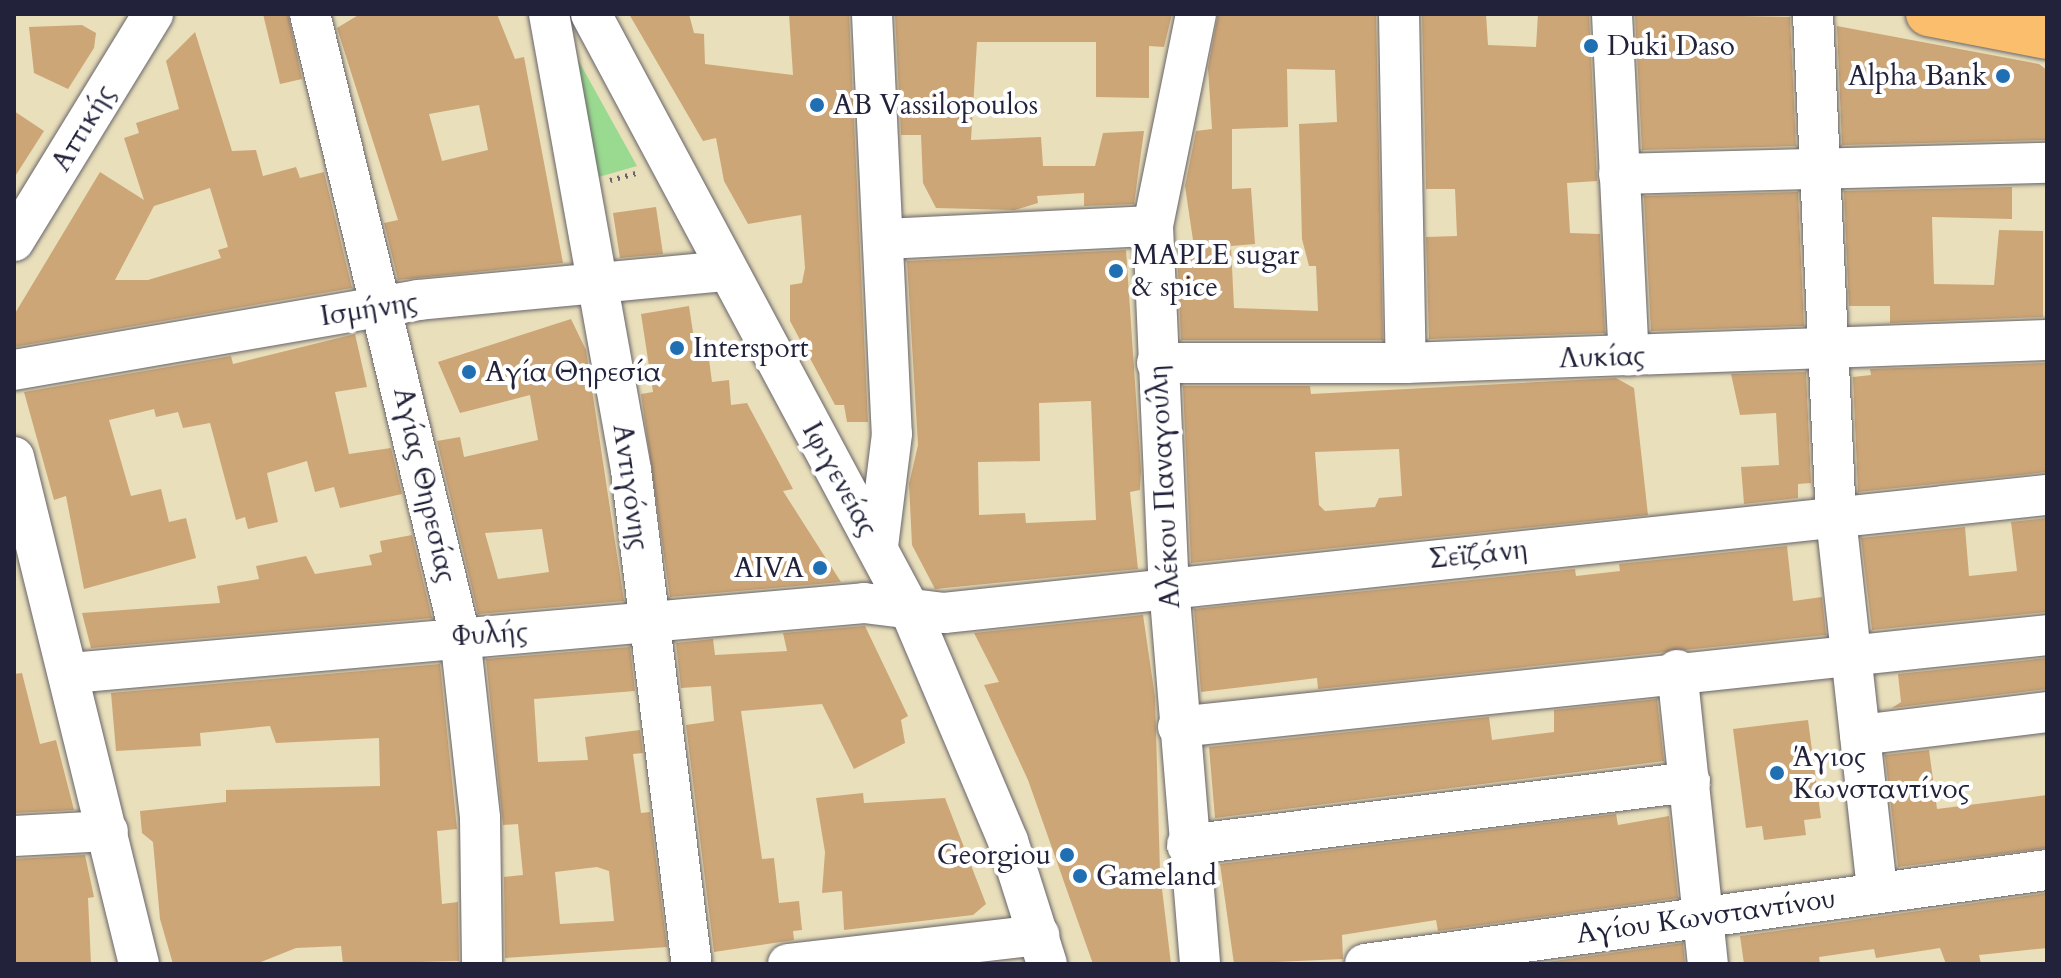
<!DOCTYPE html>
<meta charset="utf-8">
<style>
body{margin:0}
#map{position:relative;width:2061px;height:978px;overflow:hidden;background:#e9dfbb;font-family:Cardo,serif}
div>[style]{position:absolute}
.green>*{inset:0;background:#9ada90}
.building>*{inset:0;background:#cda677}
.path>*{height:5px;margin-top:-2.5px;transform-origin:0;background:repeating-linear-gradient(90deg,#686468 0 2px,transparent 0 8px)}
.roads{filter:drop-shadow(0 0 2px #686468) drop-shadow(0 0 2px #686468)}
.minor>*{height:40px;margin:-20px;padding:0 20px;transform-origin:20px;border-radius:20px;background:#fff}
.major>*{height:44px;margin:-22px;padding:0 22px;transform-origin:22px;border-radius:22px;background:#fabe6d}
.dots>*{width:22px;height:22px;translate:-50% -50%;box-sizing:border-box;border:4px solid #fff;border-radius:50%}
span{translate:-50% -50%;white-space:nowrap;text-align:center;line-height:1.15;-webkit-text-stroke:8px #fff;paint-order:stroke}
.poi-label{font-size:28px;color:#22223b}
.left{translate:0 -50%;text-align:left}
.right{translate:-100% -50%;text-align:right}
.street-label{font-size:28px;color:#22223b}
.frame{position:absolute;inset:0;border:16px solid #22223b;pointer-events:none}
</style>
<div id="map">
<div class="green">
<div style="clip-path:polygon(562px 31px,637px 166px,588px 180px)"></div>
</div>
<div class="building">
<div style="clip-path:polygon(263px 14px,288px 14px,302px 79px,280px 84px)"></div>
<div style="clip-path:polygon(evenodd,360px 14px,497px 14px,515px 59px,524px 57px,563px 263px,398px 280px,384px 223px,398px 220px,337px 28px,360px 14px,479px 105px,488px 150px,442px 161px,429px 114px,479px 105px)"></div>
<div style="clip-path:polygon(629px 14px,689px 14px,694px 33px,704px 34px,705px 64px,793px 75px,789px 14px,849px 14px,868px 422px,847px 422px,844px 405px,835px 405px,790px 321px,790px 285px,802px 283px,805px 268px,801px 215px,748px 224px,724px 181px,716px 138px,703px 141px)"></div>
<div style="clip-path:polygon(895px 14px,1172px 14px,1164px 47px,1149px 46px,1149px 98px,1096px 97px,1096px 42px,977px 42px,971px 140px,1041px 137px,1043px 166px,1095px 166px,1103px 133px,1144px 131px,1134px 204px,1084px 206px,1084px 193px,1037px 196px,1038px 203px,1015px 210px,936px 208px,923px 183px,921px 135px,901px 135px)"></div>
<div style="clip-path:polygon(evenodd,1218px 14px,1376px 14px,1383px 340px,1181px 340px,1177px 248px,1194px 247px,1185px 186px,1196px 131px,1212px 129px,1208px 68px,1218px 14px,1287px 69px,1335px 70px,1337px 122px,1299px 124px,1302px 239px,1309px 266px,1316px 266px,1318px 311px,1234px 308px,1231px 246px,1255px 244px,1251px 188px,1232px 189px,1232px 129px,1288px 127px,1287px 69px)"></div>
<div style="clip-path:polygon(1422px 14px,1486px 14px,1488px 45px,1536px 47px,1538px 14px,1589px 14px,1597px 181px,1567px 183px,1570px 233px,1600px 234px,1605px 333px,1429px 339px,1426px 237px,1457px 236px,1455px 189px,1426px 189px)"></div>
<div style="clip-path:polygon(1635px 14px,1790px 17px,1796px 146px,1642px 150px)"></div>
<div style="clip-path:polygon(82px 25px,96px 33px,94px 48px,68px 89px,34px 73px,29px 27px)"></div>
<div style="clip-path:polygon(1837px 26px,2039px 64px,2047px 70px,2047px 140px,1842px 145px)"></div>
<div style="clip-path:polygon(evenodd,195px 32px,232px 151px,256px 150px,263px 176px,296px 167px,300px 178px,324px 172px,352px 288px,14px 347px,14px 315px,100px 172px,144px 200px,124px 138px,139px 133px,136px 123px,179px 109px,166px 61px,195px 32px,210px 188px,228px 247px,218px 250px,221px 258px,148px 280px,115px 280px,154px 206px,210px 188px)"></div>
<div style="clip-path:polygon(14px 111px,44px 131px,14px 178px)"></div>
<div style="clip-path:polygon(2012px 187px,2012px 219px,1932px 217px,1934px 284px,1994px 285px,1999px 230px,2043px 231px,2043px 317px,1890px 323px,1890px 306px,1849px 306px,1844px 191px)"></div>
<div style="clip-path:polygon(1798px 192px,1804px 326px,1651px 331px,1644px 196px)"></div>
<div style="clip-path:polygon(656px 207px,663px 254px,620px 258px,613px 213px)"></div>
<div style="clip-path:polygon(evenodd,1126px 250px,1141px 471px,1140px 490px,1130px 492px,1138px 569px,935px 589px,912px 545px,909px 484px,918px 445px,907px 261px,1126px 250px,1091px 401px,1096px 520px,1026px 523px,1025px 513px,979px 515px,978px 462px,1040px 461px,1039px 403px,1091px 401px)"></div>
<div style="clip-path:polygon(689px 306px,694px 339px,706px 337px,712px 382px,729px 380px,731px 405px,747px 403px,793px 489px,783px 491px,841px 582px,670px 597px,641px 394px,653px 392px,641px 314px)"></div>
<div style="clip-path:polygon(evenodd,571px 319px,586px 350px,624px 601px,478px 614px,437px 441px,460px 437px,464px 457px,538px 440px,530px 395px,460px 413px,438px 362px,571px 319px,542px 529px,549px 572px,498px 579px,485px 533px,542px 529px)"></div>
<div style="clip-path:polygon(355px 334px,367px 387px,335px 392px,349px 454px,391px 448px,402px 494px,340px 508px,334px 487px,315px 492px,307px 461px,267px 473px,278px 522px,248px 529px,245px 517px,236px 520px,210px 423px,183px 428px,178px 412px,156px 417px,154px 409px,109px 420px,131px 496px,161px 489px,169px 522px,186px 518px,196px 558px,84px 589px,66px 496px,54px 500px,24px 392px,231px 356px,233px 364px)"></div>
<div style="clip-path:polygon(2046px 363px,2047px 472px,1858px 492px,1853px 377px,1871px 375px,1870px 369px)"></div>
<div style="clip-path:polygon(1806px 372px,1811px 483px,1798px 484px,1798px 498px,1744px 504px,1741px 467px,1779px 465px,1776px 413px,1740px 415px,1731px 374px)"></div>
<div style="clip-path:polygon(evenodd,1616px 378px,1634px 388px,1648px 515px,1191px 563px,1183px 386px,1310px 386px,1311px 394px,1616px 378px,1399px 449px,1402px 496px,1379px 498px,1375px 507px,1325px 511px,1319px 505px,1315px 452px,1399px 449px)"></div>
<div style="clip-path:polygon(2047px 518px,2047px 612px,1872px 630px,1861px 538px,1965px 527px,1969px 576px,2017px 571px,2011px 522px)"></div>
<div style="clip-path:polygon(412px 535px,432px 618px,91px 648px,82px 613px,220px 603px,217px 586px,259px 579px,256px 566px,306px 556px,315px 574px,372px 565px,369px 555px,382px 552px,380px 541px)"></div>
<div style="clip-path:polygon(1787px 546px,1793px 601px,1822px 597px,1826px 635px,1318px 689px,1317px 678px,1201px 692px,1194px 609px,1575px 569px,1576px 576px,1620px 571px,1619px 564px)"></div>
<div style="clip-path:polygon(1143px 615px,1155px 697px,1160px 872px,1171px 964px,1093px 964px,1028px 780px,984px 685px,999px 682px,974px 633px)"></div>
<div style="clip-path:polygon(865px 626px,908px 716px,901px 720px,905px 743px,854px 769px,822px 704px,741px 711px,762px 859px,774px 858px,779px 903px,799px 901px,802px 930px,793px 931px,794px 940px,714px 952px,686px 725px,714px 721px,711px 686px,681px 688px,676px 643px,713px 639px,715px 655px,787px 651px,783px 633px)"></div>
<div style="clip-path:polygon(evenodd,630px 647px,635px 691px,534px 699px,538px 762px,588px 760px,585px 737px,640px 730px,643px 753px,633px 754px,641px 813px,650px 812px,667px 947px,505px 958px,504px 877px,523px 875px,518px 824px,503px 825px,486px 659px,630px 647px,597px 867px,609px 871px,614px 921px,560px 924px,555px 872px,597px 867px)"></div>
<div style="clip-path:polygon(2047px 658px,2047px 689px,1892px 708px,1901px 702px,1898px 674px)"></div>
<div style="clip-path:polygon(440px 664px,457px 829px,437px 831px,442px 904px,458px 902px,459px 961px,343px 964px,341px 946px,296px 948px,256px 964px,173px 964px,160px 919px,153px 842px,142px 833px,140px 811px,226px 802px,226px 790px,380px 786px,379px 738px,276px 743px,270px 726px,200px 733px,201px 746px,116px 751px,111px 693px)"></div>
<div style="clip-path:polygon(22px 673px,40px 744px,56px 740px,74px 810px,14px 813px,14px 674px)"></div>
<div style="clip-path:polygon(1657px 699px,1664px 761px,1215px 818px,1209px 747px,1489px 717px,1492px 740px,1554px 732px,1554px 710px)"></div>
<div style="clip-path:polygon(1808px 720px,1821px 818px,1804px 820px,1806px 835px,1764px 840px,1762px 826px,1746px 828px,1733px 729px)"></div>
<div style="clip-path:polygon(1929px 750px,1937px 809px,2047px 795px,2047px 848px,1898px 867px,1885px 755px)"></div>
<div style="clip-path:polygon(863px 793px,864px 803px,945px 798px,986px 904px,973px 915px,844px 930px,842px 891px,822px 893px,825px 852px,816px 798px)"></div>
<div style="clip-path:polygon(1616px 814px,1618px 825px,1669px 816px,1678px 898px,1438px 931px,1436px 920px,1342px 935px,1343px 959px,1234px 964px,1220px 864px)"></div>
<div style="clip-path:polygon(85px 855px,94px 897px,88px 898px,91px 964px,14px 964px,14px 859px)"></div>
<div style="clip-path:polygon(2047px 893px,2047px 948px,1979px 955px,1981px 964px,1946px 964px,1940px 948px,1876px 958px,1874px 949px,1819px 957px,1820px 964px,1744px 964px,1740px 936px)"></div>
<div style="clip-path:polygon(1683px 943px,1685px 964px,1533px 964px)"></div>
</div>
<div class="path">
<div style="left:610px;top:180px;width:30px;rotate:-15deg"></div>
</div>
<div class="roads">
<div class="minor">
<div style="left:310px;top:14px;width:640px;rotate:76.44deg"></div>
<div style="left:460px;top:636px;width:183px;rotate:83.7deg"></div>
<div style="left:480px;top:818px;width:146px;rotate:89.2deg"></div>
<div style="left:549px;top:14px;width:463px;rotate:79.8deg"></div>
<div style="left:631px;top:470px;width:498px;rotate:83deg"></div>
<div style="left:591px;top:14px;width:676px;rotate:61.84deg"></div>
<div style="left:910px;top:610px;width:251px;rotate:67deg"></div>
<div style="left:1008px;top:841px;width:129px;rotate:72.4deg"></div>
<div style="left:872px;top:14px;width:420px;rotate:87.3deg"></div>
<div style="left:892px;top:434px;width:114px;rotate:97.1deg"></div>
<div style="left:1196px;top:14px;width:216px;rotate:101.5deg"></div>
<div style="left:1153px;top:226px;width:360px;rotate:87.5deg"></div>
<div style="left:1169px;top:586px;width:379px;rotate:85.3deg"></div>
<div style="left:1399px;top:14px;width:349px;rotate:88.9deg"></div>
<div style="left:1612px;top:14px;width:342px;rotate:87.2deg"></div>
<div style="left:1813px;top:14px;width:505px;rotate:87.39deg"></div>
<div style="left:1836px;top:518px;width:374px;rotate:83.7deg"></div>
<div style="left:1619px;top:174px;width:428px;rotate:-1.5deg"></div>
<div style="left:884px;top:239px;width:269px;rotate:-2.8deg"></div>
<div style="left:14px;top:241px;width:266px;rotate:-58.5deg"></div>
<div style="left:1157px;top:363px;width:249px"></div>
<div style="left:1406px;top:363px;width:641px;rotate:-2.05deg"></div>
<div style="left:14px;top:370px;width:410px;rotate:-9.8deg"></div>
<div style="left:418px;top:300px;width:309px;rotate:-5.4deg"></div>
<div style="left:14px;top:457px;width:522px;rotate:76.15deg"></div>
<div style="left:1677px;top:670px;width:296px;rotate:84deg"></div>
<div style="left:71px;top:673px;width:796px;rotate:-5.04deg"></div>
<div style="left:864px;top:603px;width:81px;rotate:7.1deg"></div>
<div style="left:944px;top:613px;width:1109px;rotate:-6.11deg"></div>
<div style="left:1178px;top:727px;width:874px;rotate:-6.04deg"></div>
<div style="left:1860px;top:735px;width:188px;rotate:-7deg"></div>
<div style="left:14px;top:836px;width:94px;rotate:-3deg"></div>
<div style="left:1187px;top:845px;width:507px;rotate:-7.14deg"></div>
<div style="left:788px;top:964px;width:253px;rotate:-6.6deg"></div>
<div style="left:1365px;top:964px;width:688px;rotate:-7.85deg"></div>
</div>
<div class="major">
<div style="left:1928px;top:14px;width:121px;rotate:10.9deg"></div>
</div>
</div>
<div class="dots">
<div style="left:1591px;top:46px;background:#1f6fb2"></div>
<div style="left:2003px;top:76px;background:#1f6fb2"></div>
<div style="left:817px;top:105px;background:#1f6fb2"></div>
<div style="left:1116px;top:271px;background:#1f6fb2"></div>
<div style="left:677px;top:348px;background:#1f6fb2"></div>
<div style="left:469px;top:372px;background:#1f6fb2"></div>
<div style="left:820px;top:568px;background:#1f6fb2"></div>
<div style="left:1777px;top:773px;background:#1f6fb2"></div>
<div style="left:1067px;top:855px;background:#1f6fb2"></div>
<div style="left:1080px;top:876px;background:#1f6fb2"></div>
</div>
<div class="poi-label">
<span class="left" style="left:1607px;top:46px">Duki Daso</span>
<span class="right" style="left:1987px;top:76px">Alpha Bank</span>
<span class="left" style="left:833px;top:105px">AB Vassilopoulos</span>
<span class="left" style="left:1132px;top:271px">MAPLE sugar<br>&amp; spice</span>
<span class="left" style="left:693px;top:348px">Intersport</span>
<span class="left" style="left:485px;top:372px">Αγία Θηρεσία</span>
<span class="right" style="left:804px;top:568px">AIVA</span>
<span class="left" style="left:1793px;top:773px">Άγιος<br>Κωνσταντίνος</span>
<span class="right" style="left:1051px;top:855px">Georgiou</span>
<span class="left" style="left:1096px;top:876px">Gameland</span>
</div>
<div class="street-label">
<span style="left:83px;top:128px;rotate:-59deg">Αττικής</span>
<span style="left:369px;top:309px;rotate:-9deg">Ισμήνης</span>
<span style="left:1602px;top:357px;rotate:-2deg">Λυκίας</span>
<span style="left:840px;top:479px;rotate:61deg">Ιφιγενείας</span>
<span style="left:425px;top:485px;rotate:77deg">Αγίας Θηρεσίας</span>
<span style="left:631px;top:487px;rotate:82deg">Αντιγόνης</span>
<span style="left:1164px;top:487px;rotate:-93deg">Αλέκου Παναγούλη</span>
<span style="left:1478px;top:554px;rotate:-6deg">Σεϊζάνη</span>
<span style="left:490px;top:634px;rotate:-4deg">Φυλής</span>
<span style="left:1706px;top:916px;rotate:-8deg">Αγίου Κωνσταντίνου</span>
</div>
<div class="frame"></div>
</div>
